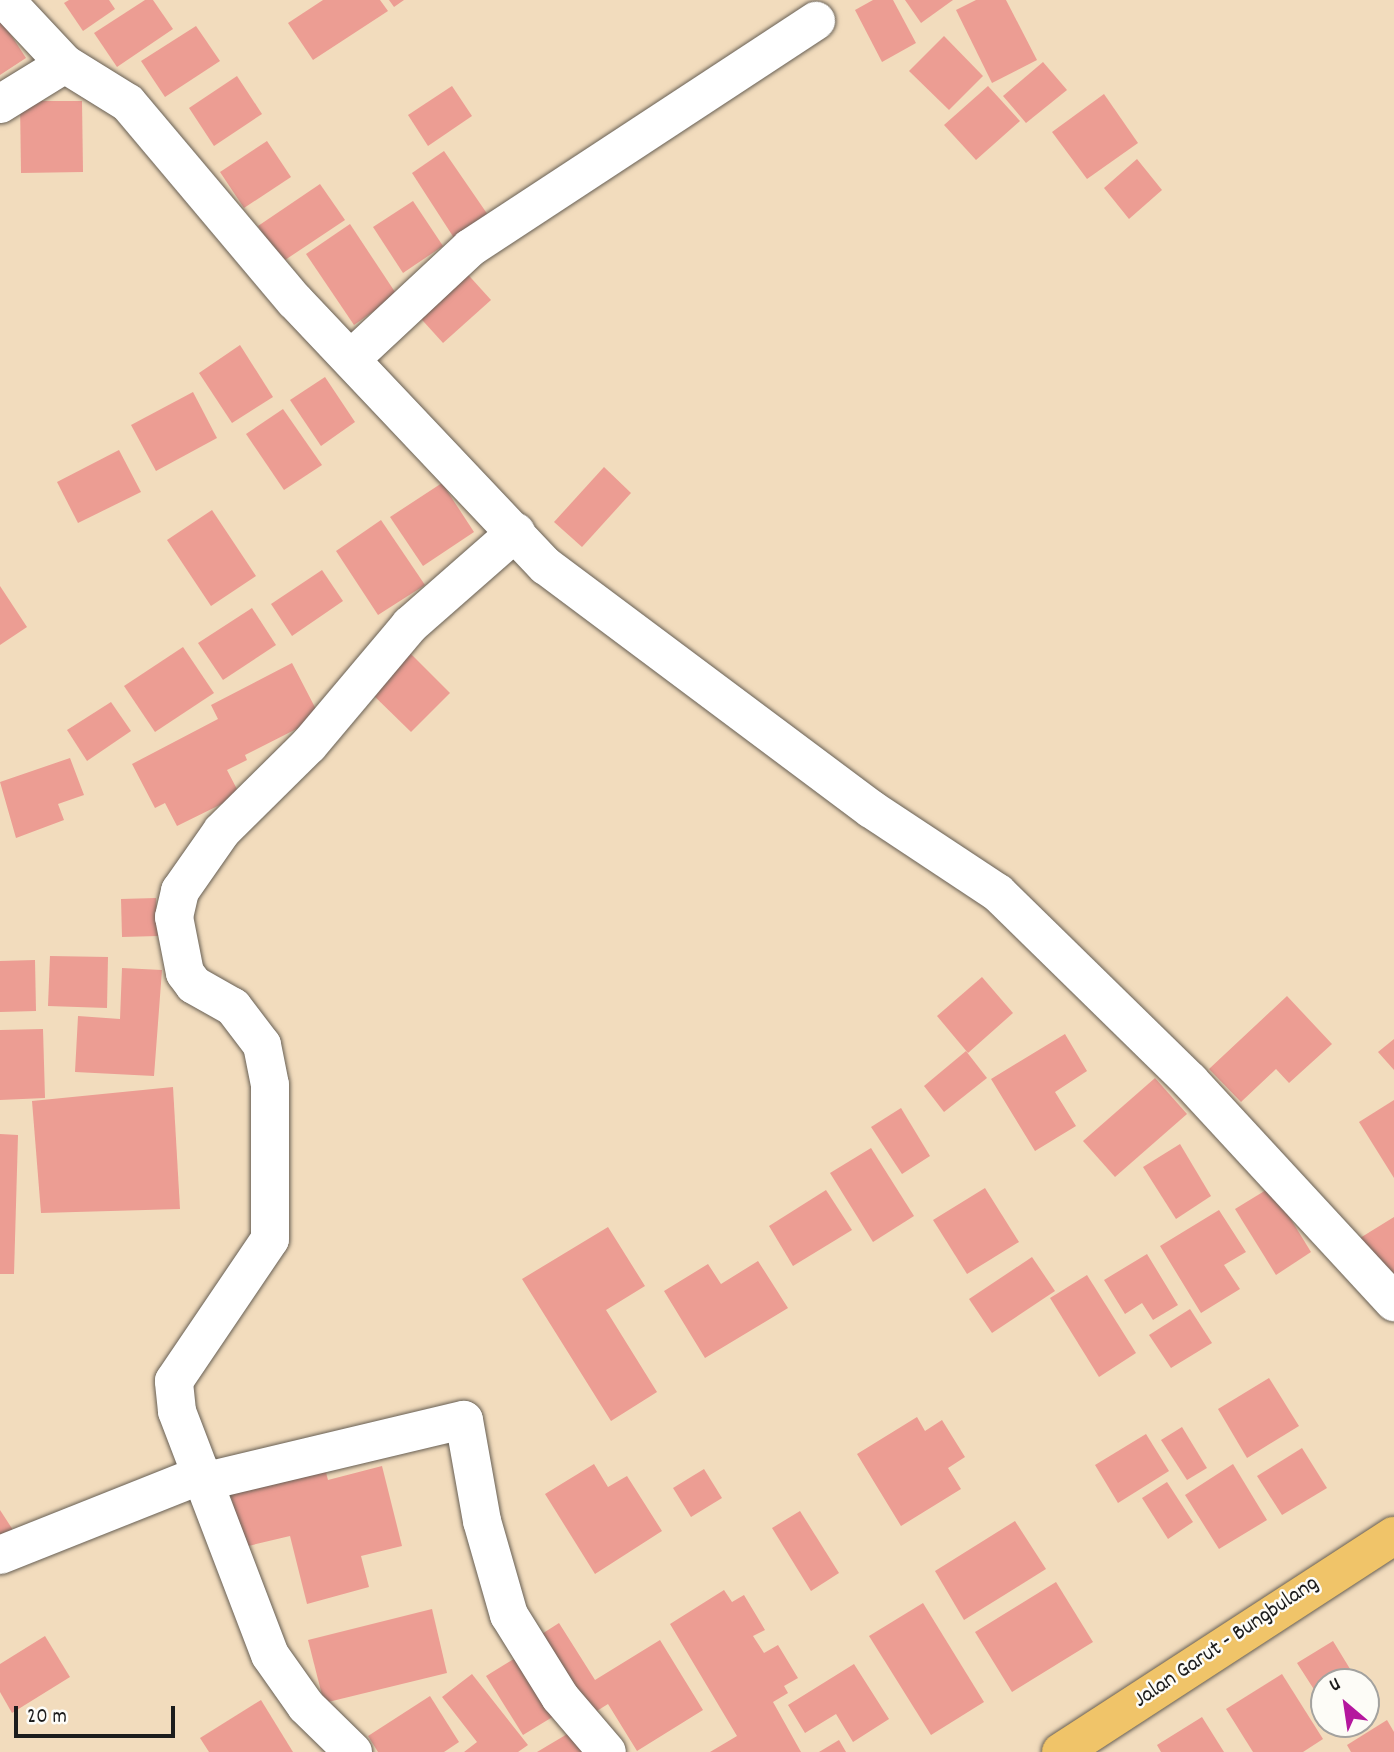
<!DOCTYPE html>
<style>
body{margin:0}
#map{position:relative;width:1394px;height:1752px;overflow:hidden;background:#f2dcbd;font-family:Dekko,sans-serif}
div>[style]{position:absolute}
.building>*{inset:0;background:#ec9d93}
.roads{filter:drop-shadow(0 0 2px #675f54) drop-shadow(0 0 2px #675f54)}
.minor>*{height:38px;margin:-19px;padding:0 19px;transform-origin:19px;border-radius:19px;background:#fff}
.major>*{height:38px;margin:-19px;padding:0 19px;transform-origin:19px;border-radius:19px;background:#f0c469}
span{translate:-50% -50%;white-space:nowrap;text-align:center;line-height:1.15;-webkit-text-stroke:5px #fdfcf7;paint-order:stroke}
.street-label{font-size:23px;color:#1c1c1c}
.north{position:absolute;left:1310px;top:1668px;width:70px;height:70px;box-sizing:border-box;background:#fdfcf7;border:2px solid #a3a29f;border-radius:50%;rotate:331deg;font-size:19px;font-weight:700;line-height:28px;text-align:center;color:#1c1c1c}
.north::after{content:'';display:block;margin:auto;width:24px;height:32px;background:#b5179e;clip-path:polygon(50% 0,100% 100%,50% 72%,0 100%)}
.scale{position:absolute;left:14px;top:1706px;width:161px;height:32px;box-sizing:border-box;border:4px solid #1c1c1c;border-top:0;padding-left:9px;font-size:21px;line-height:24px;white-space:nowrap;color:#1c1c1c;-webkit-text-stroke:5px #fdfcf7;paint-order:stroke}
</style>
<div id="map">
<div class="building">
<div style="clip-path:polygon(69px 0,109px 0,115px 9px,83px 31px,64px 3px)"></div>
<div style="clip-path:polygon(145px 0,153px 0,173px 29px,117px 67px,94px 33px)"></div>
<div style="clip-path:polygon(323px 0,380px 0,388px 11px,313px 60px,288px 23px)"></div>
<div style="clip-path:polygon(389px 0,404px 0,394px 7px)"></div>
<div style="clip-path:polygon(873px 0,893px 0,916px 43px,882px 62px,855px 10px)"></div>
<div style="clip-path:polygon(905px 0,953px 0,921px 23px)"></div>
<div style="clip-path:polygon(976px 0,1006px 0,1037px 60px,992px 83px,956px 10px)"></div>
<div style="clip-path:polygon(0 18px,26px 58px,0 75px)"></div>
<div style="clip-path:polygon(196px 26px,220px 61px,165px 97px,141px 61px)"></div>
<div style="clip-path:polygon(944px 36px,983px 76px,949px 110px,909px 71px)"></div>
<div style="clip-path:polygon(1043px 62px,1067px 90px,1026px 123px,1003px 96px)"></div>
<div style="clip-path:polygon(237px 76px,262px 114px,214px 146px,189px 108px)"></div>
<div style="clip-path:polygon(452px 86px,472px 116px,428px 146px,408px 115px)"></div>
<div style="clip-path:polygon(988px 86px,1020px 121px,976px 160px,944px 125px)"></div>
<div style="clip-path:polygon(1104px 94px,1138px 143px,1087px 179px,1052px 132px)"></div>
<div style="clip-path:polygon(20px 101px,82px 101px,83px 172px,21px 173px)"></div>
<div style="clip-path:polygon(267px 141px,291px 177px,244px 208px,220px 172px)"></div>
<div style="clip-path:polygon(444px 151px,488px 215px,454px 238px,412px 173px)"></div>
<div style="clip-path:polygon(1137px 159px,1162px 190px,1129px 219px,1104px 188px)"></div>
<div style="clip-path:polygon(320px 184px,345px 220px,282px 262px,258px 226px)"></div>
<div style="clip-path:polygon(413px 201px,443px 246px,403px 273px,373px 227px)"></div>
<div style="clip-path:polygon(350px 224px,397px 295px,354px 325px,306px 254px)"></div>
<div style="clip-path:polygon(462px 268px,491px 300px,443px 343px,414px 311px)"></div>
<div style="clip-path:polygon(240px 345px,273px 397px,232px 423px,199px 373px)"></div>
<div style="clip-path:polygon(325px 377px,355px 422px,321px 446px,290px 400px)"></div>
<div style="clip-path:polygon(193px 392px,217px 438px,156px 471px,131px 425px)"></div>
<div style="clip-path:polygon(283px 409px,322px 465px,284px 490px,246px 434px)"></div>
<div style="clip-path:polygon(119px 450px,141px 492px,78px 523px,57px 482px)"></div>
<div style="clip-path:polygon(604px 467px,631px 493px,582px 547px,554px 522px)"></div>
<div style="clip-path:polygon(442px 483px,474px 532px,423px 566px,390px 517px)"></div>
<div style="clip-path:polygon(212px 510px,256px 576px,211px 606px,167px 540px)"></div>
<div style="clip-path:polygon(381px 520px,425px 585px,378px 615px,336px 551px)"></div>
<div style="clip-path:polygon(322px 570px,343px 601px,292px 636px,271px 604px)"></div>
<div style="clip-path:polygon(0 586px,27px 627px,0 645px)"></div>
<div style="clip-path:polygon(252px 608px,276px 645px,223px 680px,198px 643px)"></div>
<div style="clip-path:polygon(183px 647px,214px 693px,155px 732px,124px 686px)"></div>
<div style="clip-path:polygon(409px 652px,450px 693px,411px 732px,369px 691px)"></div>
<div style="clip-path:polygon(292px 663px,320px 717px,245px 755px,247px 760px,227px 770px,240px 795px,177px 826px,165px 803px,155px 808px,132px 764px,218px 719px,211px 705px)"></div>
<div style="clip-path:polygon(111px 702px,131px 731px,87px 761px,67px 730px)"></div>
<div style="clip-path:polygon(70px 758px,84px 795px,58px 804px,64px 820px,16px 838px,0 782px)"></div>
<div style="clip-path:polygon(156px 898px,158px 936px,122px 937px,121px 899px)"></div>
<div style="clip-path:polygon(50px 956px,108px 957px,107px 1008px,48px 1006px)"></div>
<div style="clip-path:polygon(35px 960px,36px 1011px,0 1012px,0 961px)"></div>
<div style="clip-path:polygon(122px 968px,162px 970px,154px 1076px,75px 1072px,78px 1016px,120px 1019px)"></div>
<div style="clip-path:polygon(982px 977px,1013px 1013px,968px 1053px,937px 1016px)"></div>
<div style="clip-path:polygon(1287px 996px,1332px 1044px,1289px 1083px,1276px 1069px,1241px 1102px,1209px 1069px)"></div>
<div style="clip-path:polygon(43px 1029px,45px 1098px,0 1100px,0 1030px)"></div>
<div style="clip-path:polygon(1065px 1034px,1087px 1071px,1055px 1092px,1076px 1126px,1035px 1151px,991px 1079px)"></div>
<div style="clip-path:polygon(1394px 1039px,1394px 1070px,1378px 1052px)"></div>
<div style="clip-path:polygon(966px 1051px,987px 1078px,944px 1112px,924px 1086px)"></div>
<div style="clip-path:polygon(1155px 1078px,1187px 1114px,1115px 1177px,1083px 1141px)"></div>
<div style="clip-path:polygon(173px 1087px,180px 1209px,41px 1213px,32px 1101px)"></div>
<div style="clip-path:polygon(1394px 1100px,1394px 1178px,1359px 1122px)"></div>
<div style="clip-path:polygon(901px 1108px,930px 1156px,902px 1174px,871px 1127px)"></div>
<div style="clip-path:polygon(0 1134px,18px 1135px,14px 1274px,0 1274px)"></div>
<div style="clip-path:polygon(1180px 1144px,1211px 1196px,1176px 1219px,1143px 1167px)"></div>
<div style="clip-path:polygon(871px 1148px,914px 1216px,873px 1242px,830px 1173px)"></div>
<div style="clip-path:polygon(1271px 1187px,1311px 1252px,1276px 1275px,1235px 1209px)"></div>
<div style="clip-path:polygon(985px 1188px,1019px 1242px,967px 1274px,933px 1220px)"></div>
<div style="clip-path:polygon(826px 1190px,852px 1230px,793px 1266px,769px 1226px)"></div>
<div style="clip-path:polygon(1219px 1210px,1246px 1252px,1224px 1265px,1240px 1289px,1201px 1313px,1160px 1246px)"></div>
<div style="clip-path:polygon(1394px 1217px,1394px 1293px,1360px 1238px)"></div>
<div style="clip-path:polygon(608px 1227px,645px 1286px,606px 1310px,657px 1392px,611px 1421px,522px 1279px)"></div>
<div style="clip-path:polygon(1147px 1254px,1178px 1305px,1153px 1320px,1142px 1303px,1125px 1314px,1104px 1280px)"></div>
<div style="clip-path:polygon(1032px 1257px,1055px 1291px,992px 1333px,969px 1299px)"></div>
<div style="clip-path:polygon(758px 1261px,788px 1308px,705px 1358px,664px 1291px,708px 1264px,721px 1284px)"></div>
<div style="clip-path:polygon(1087px 1275px,1136px 1353px,1099px 1377px,1050px 1298px)"></div>
<div style="clip-path:polygon(1190px 1309px,1212px 1343px,1171px 1368px,1149px 1335px)"></div>
<div style="clip-path:polygon(1269px 1378px,1299px 1426px,1247px 1458px,1218px 1409px)"></div>
<div style="clip-path:polygon(917px 1417px,925px 1431px,942px 1420px,965px 1457px,948px 1468px,961px 1489px,901px 1526px,857px 1454px)"></div>
<div style="clip-path:polygon(1182px 1427px,1207px 1468px,1187px 1480px,1161px 1440px)"></div>
<div style="clip-path:polygon(1146px 1434px,1169px 1471px,1118px 1503px,1095px 1465px)"></div>
<div style="clip-path:polygon(1302px 1448px,1327px 1488px,1282px 1515px,1257px 1476px)"></div>
<div style="clip-path:polygon(323px 1461px,328px 1480px,382px 1466px,402px 1546px,361px 1556px,369px 1587px,307px 1604px,290px 1536px,244px 1547px,228px 1485px)"></div>
<div style="clip-path:polygon(594px 1464px,608px 1487px,627px 1476px,662px 1531px,595px 1574px,545px 1494px)"></div>
<div style="clip-path:polygon(1233px 1464px,1267px 1520px,1219px 1549px,1185px 1495px)"></div>
<div style="clip-path:polygon(704px 1469px,722px 1498px,691px 1517px,673px 1488px)"></div>
<div style="clip-path:polygon(1167px 1482px,1193px 1522px,1168px 1539px,1142px 1498px)"></div>
<div style="clip-path:polygon(0 1510px,13px 1530px,0 1538px)"></div>
<div style="clip-path:polygon(800px 1511px,839px 1573px,811px 1591px,772px 1528px)"></div>
<div style="clip-path:polygon(1015px 1521px,1046px 1569px,964px 1620px,935px 1571px)"></div>
<div style="clip-path:polygon(1056px 1582px,1093px 1642px,1012px 1692px,975px 1632px)"></div>
<div style="clip-path:polygon(724px 1590px,732px 1602px,744px 1595px,765px 1630px,753px 1636px,764px 1653px,778px 1645px,798px 1678px,784px 1686px,788px 1693px,773px 1702px,801px 1752px,710px 1752px,737px 1736px,670px 1624px)"></div>
<div style="clip-path:polygon(923px 1603px,984px 1702px,931px 1735px,869px 1636px)"></div>
<div style="clip-path:polygon(432px 1609px,447px 1673px,324px 1703px,308px 1640px)"></div>
<div style="clip-path:polygon(559px 1623px,595px 1680px,660px 1640px,703px 1710px,637px 1751px,608px 1704px,584px 1719px,534px 1639px)"></div>
<div style="clip-path:polygon(45px 1636px,70px 1677px,12px 1713px,0 1692px,0 1664px)"></div>
<div style="clip-path:polygon(1333px 1641px,1358px 1682px,1324px 1682px,1324px 1705px,1297px 1663px)"></div>
<div style="clip-path:polygon(522px 1654px,559px 1713px,523px 1735px,486px 1676px)"></div>
<div style="clip-path:polygon(854px 1664px,889px 1719px,853px 1742px,836px 1714px,805px 1733px,788px 1705px)"></div>
<div style="clip-path:polygon(472px 1674px,528px 1745px,518px 1752px,464px 1752px,477px 1742px,442px 1697px)"></div>
<div style="clip-path:polygon(1282px 1674px,1323px 1739px,1303px 1752px,1253px 1752px,1226px 1709px)"></div>
<div style="clip-path:polygon(430px 1696px,459px 1742px,444px 1752px,378px 1752px,368px 1736px)"></div>
<div style="clip-path:polygon(261px 1700px,293px 1752px,209px 1752px,200px 1738px)"></div>
<div style="clip-path:polygon(1202px 1717px,1224px 1752px,1161px 1752px,1157px 1745px)"></div>
<div style="clip-path:polygon(1387px 1720px,1394px 1732px,1394px 1752px,1351px 1752px,1347px 1745px)"></div>
<div style="clip-path:polygon(574px 1730px,587px 1752px,537px 1752px)"></div>
<div style="clip-path:polygon(839px 1740px,846px 1752px,819px 1752px)"></div>
</div>
<div class="roads">
<div class="minor">
<div style="left:5px;top:0;width:88px;rotate:46.8deg"></div>
<div style="left:0;top:104px;width:76px;rotate:-31.6deg"></div>
<div style="left:65px;top:64px;width:74px;rotate:31.8deg"></div>
<div style="left:128px;top:103px;width:259px;rotate:49.9deg"></div>
<div style="left:295px;top:301px;width:365px;rotate:46.6deg"></div>
<div style="left:546px;top:566px;width:406px;rotate:36.8deg"></div>
<div style="left:871px;top:809px;width:152px;rotate:33.5deg"></div>
<div style="left:998px;top:893px;width:269px;rotate:44.4deg"></div>
<div style="left:1190px;top:1081px;width:301px;rotate:47.3deg"></div>
<div style="left:351px;top:359px;width:163px;rotate:-43deg"></div>
<div style="left:470px;top:248px;width:414px;rotate:-33.3deg"></div>
<div style="left:207px;top:1481px;width:264px;rotate:-13.4deg"></div>
<div style="left:464px;top:1420px;width:103px;rotate:79.9deg"></div>
<div style="left:482px;top:1521px;width:98px;rotate:74deg"></div>
<div style="left:509px;top:1615px;width:97px;rotate:58.1deg"></div>
<div style="left:560px;top:1697px;width:72px;rotate:49.5deg"></div>
<div style="left:0;top:1555px;width:219px;rotate:-21.7deg"></div>
<div style="left:353px;top:1752px;width:66px;rotate:-135.6deg"></div>
<div style="left:306px;top:1706px;width:62px;rotate:-125.2deg"></div>
<div style="left:270px;top:1655px;width:261px;rotate:-110.9deg"></div>
<div style="left:177px;top:1411px;width:30px;rotate:-96deg"></div>
<div style="left:174px;top:1381px;width:171px;rotate:-55.9deg"></div>
<div style="left:270px;top:1239px;width:154px;rotate:-90deg"></div>
<div style="left:270px;top:1085px;width:41px;rotate:-101.3deg"></div>
<div style="left:262px;top:1045px;width:48px;rotate:-127.3deg"></div>
<div style="left:233px;top:1007px;width:45px;rotate:-150.6deg"></div>
<div style="left:194px;top:985px;width:15px;rotate:-127deg"></div>
<div style="left:185px;top:973px;width:57px;rotate:-101.1deg"></div>
<div style="left:174px;top:917px;width:27px;rotate:-77deg"></div>
<div style="left:180px;top:891px;width:73px;rotate:-55deg"></div>
<div style="left:222px;top:831px;width:122px;rotate:-44.7deg"></div>
<div style="left:309px;top:745px;width:157px;rotate:-49.9deg"></div>
<div style="left:410px;top:625px;width:141px;rotate:-41.3deg"></div>
</div>
<div class="major">
<div style="left:1061px;top:1752px;width:397px;rotate:-33deg"></div>
</div>
</div>
<div class="street-label">
<span style="left:1227px;top:1643px;rotate:-34deg">Jalan Garut - Bungbulang</span>
</div>
<div class="north">U</div>
<div class="scale">20 m</div>
</div>
